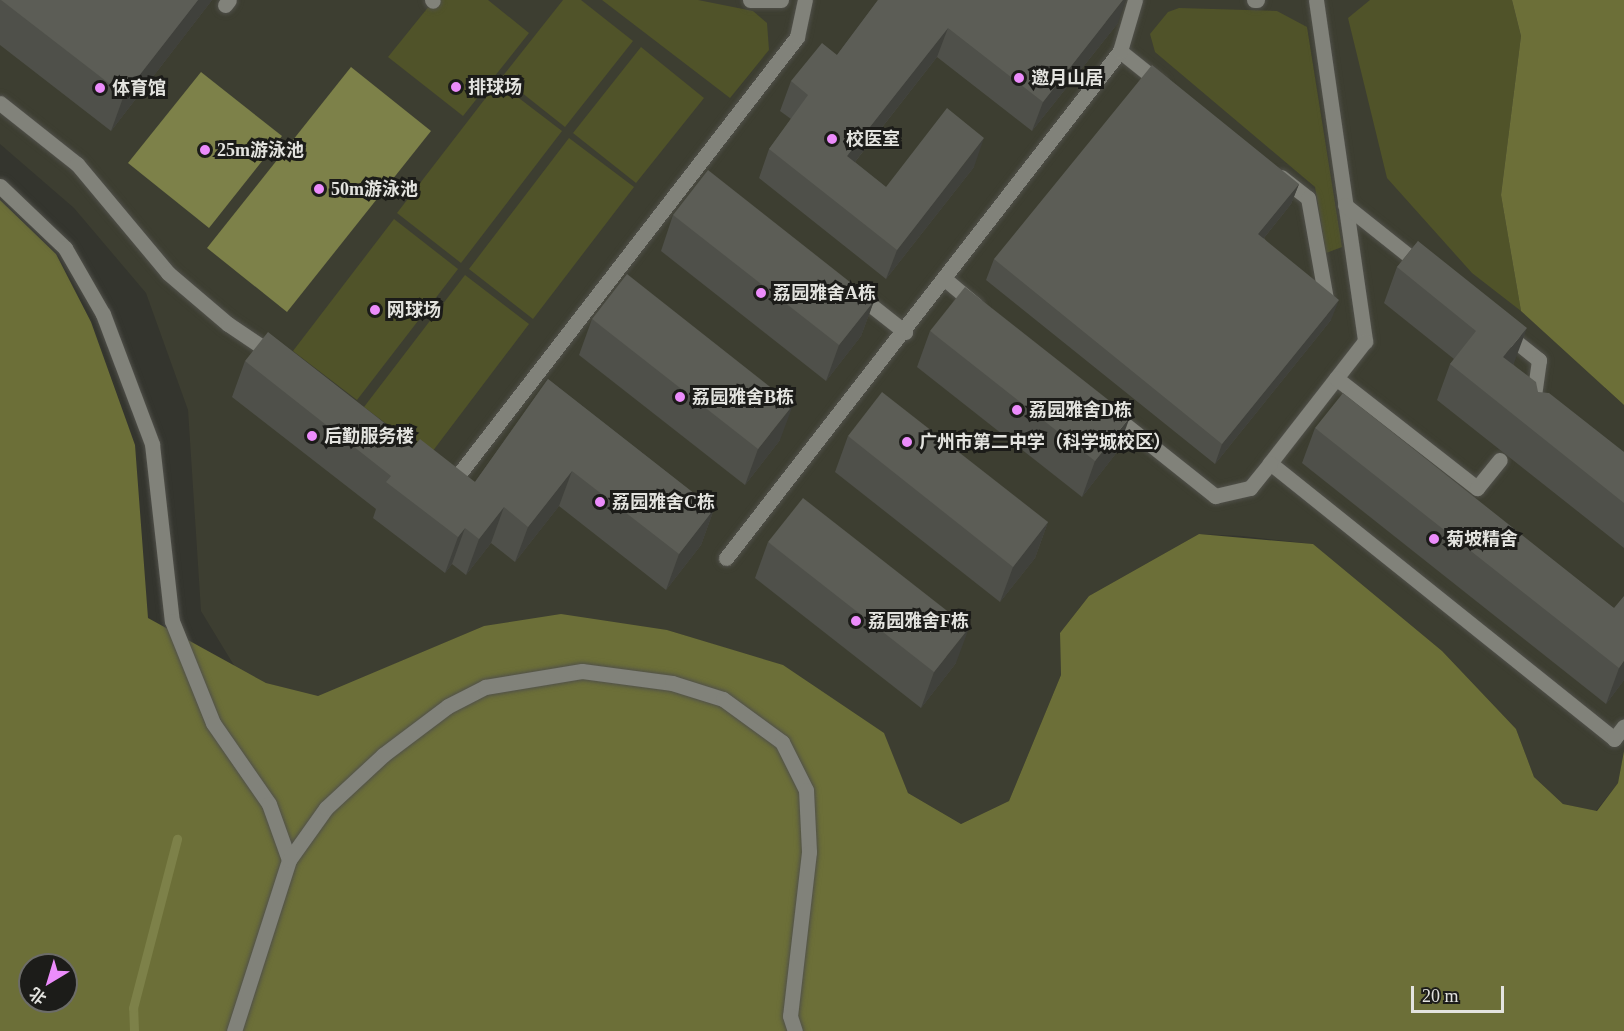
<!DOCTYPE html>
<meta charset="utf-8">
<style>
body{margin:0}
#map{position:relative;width:1624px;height:1031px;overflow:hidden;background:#34352e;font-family:"Times New Roman","Noto Sans SC",serif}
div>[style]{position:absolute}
.built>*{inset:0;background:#3d3e31}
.green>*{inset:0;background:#505329}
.forest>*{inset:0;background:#6c6f38}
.water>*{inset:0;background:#7d8149}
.stream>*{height:9px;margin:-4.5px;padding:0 4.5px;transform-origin:4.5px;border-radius:4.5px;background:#7d8149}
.roads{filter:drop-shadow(0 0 2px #50504a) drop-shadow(0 0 2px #50504a)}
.minor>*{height:15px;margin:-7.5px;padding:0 7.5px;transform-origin:7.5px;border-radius:7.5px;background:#81827a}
.wall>*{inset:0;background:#4f504a}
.shaded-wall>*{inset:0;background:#40413c}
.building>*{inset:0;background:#5c5d56}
.dots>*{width:16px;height:16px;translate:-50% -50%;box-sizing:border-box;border:3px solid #1c1c19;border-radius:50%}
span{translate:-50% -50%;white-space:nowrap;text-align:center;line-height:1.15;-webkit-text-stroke:6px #1c1c19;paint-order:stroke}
.poi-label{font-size:18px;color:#e3e3df;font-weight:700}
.left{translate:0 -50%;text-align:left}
.north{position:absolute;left:18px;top:953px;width:60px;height:60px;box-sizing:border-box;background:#1c1c19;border:2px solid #6c6c68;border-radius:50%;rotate:218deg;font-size:16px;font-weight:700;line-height:24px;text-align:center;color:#e3e3df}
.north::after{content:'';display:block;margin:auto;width:21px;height:27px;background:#ec8cfb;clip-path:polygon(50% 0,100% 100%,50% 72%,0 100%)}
.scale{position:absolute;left:1411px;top:986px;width:93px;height:27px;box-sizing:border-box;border:3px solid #e3e3df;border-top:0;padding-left:8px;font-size:18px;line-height:21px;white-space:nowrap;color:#e3e3df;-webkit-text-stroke:4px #1c1c19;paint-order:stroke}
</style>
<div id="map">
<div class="built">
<div style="clip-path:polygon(0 0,1549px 0,1605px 388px,1624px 405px,1624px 751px,1618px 783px,1596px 811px,1563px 804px,1534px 777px,1516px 729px,1313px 544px,1242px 536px,1199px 534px,1089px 596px,1060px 633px,1061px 675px,1009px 801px,961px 824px,908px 793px,883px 733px,783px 666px,667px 630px,484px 626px,318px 697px,266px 683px,235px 667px,201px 611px,188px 410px,146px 293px,74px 208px,0 144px)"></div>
</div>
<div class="green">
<div style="clip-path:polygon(434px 0,488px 0,529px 33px,463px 116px,388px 57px)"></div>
<div style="clip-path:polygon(563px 0,581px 0,633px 41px,565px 127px,502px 77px)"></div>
<div style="clip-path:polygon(602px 0,698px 0,753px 11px,767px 23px,769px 50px,730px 98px)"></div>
<div style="clip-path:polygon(1370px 0,1512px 0,1521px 36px,1501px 195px,1521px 311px,1472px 273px,1387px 178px,1348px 18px)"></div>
<div style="clip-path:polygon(1179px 8px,1277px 11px,1307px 27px,1342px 247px,1326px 253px,1315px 187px,1155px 52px,1150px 34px,1168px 12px)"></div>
<div style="clip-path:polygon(641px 47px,704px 98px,636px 183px,573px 133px)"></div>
<div style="clip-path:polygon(498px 82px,562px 131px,461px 263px,397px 213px)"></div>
<div style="clip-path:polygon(569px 138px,634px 187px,533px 319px,469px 269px)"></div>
<div style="clip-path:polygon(394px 219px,458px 269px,357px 400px,293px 351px)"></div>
<div style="clip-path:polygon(465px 275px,529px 324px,429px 456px,364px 407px)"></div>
</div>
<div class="forest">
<div style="clip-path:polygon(1512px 0,1624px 0,1624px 405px,1521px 311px,1501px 195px,1521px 36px)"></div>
<div style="clip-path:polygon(evenodd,0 200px,56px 254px,91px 322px,135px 445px,148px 618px,266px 683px,318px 696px,484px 626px,561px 614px,667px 630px,783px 665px,884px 733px,908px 793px,961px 824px,1009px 801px,1061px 675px,1060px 633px,1089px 596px,1199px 534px,1313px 544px,1442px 651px,1516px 729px,1534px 777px,1563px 804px,1597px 811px,1618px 783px,1624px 751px,1624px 1031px,0 1031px,0 200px,30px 965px,66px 965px,66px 1001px,30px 1001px,30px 965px)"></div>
</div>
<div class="water">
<div style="clip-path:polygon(351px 67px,431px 131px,287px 312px,207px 248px)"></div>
<div style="clip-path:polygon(201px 72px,282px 136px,209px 228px,128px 163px)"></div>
</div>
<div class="stream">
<div style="left:134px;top:1031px;width:23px;rotate:-92deg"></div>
<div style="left:133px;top:1008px;width:175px;rotate:-75.4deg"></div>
</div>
<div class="roads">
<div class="minor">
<div style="left:432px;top:0;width:1px;rotate:45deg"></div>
<div style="left:750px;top:0;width:31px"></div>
<div style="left:1254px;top:0;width:3px"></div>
<div style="left:1316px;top:0;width:345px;rotate:81.8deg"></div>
<div style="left:1365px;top:341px;width:155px;rotate:127.9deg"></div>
<div style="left:1270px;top:463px;width:441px;rotate:38.7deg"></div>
<div style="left:1614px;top:739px;width:16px;rotate:-52deg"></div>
<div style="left:225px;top:5px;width:6px;rotate:-51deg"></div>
<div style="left:1120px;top:51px;width:51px;rotate:38.7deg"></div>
<div style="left:0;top:103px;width:98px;rotate:38.4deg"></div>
<div style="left:77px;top:164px;width:142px;rotate:50.1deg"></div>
<div style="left:168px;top:273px;width:79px;rotate:40.4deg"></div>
<div style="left:228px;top:324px;width:55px;rotate:34deg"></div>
<div style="left:1281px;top:177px;width:34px;rotate:38deg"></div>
<div style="left:1308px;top:198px;width:103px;rotate:79.9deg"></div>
<div style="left:0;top:186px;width:90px;rotate:43.6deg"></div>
<div style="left:65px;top:248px;width:76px;rotate:60.1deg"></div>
<div style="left:103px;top:314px;width:139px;rotate:69.3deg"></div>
<div style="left:152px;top:444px;width:178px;rotate:83.6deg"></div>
<div style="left:172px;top:621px;width:110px;rotate:68.1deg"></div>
<div style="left:213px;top:723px;width:98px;rotate:55.3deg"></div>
<div style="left:269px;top:804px;width:59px;rotate:70.3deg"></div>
<div style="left:289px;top:860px;width:180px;rotate:107.8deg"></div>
<div style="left:1345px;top:205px;width:100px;rotate:38.5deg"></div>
<div style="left:946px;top:280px;width:39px;rotate:40deg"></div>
<div style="left:858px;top:295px;width:60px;rotate:38.2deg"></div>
<div style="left:1504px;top:332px;width:45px;rotate:38.7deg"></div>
<div style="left:1539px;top:360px;width:37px;rotate:98deg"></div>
<div style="left:1336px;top:378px;width:179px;rotate:38deg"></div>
<div style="left:1477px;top:488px;width:36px;rotate:-51deg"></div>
<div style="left:1112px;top:414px;width:132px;rotate:38.5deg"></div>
<div style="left:1215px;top:496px;width:36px;rotate:-13deg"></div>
<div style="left:1250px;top:488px;width:32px;rotate:-51deg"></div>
<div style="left:449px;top:487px;width:569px;rotate:-52.28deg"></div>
<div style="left:797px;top:37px;width:38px;rotate:-78deg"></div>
<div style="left:726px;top:558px;width:642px;rotate:-52.15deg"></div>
<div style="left:1120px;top:51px;width:53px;rotate:-73.6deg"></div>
<div style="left:289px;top:860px;width:64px;rotate:-54.6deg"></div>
<div style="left:326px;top:808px;width:78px;rotate:-42.9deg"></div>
<div style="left:383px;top:755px;width:81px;rotate:-37deg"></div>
<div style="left:448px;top:706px;width:42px;rotate:-27.2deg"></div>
<div style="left:485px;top:687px;width:98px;rotate:-9.4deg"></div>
<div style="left:582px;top:671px;width:91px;rotate:7.6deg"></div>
<div style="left:672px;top:683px;width:53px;rotate:17.4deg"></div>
<div style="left:723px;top:699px;width:73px;rotate:36.1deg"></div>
<div style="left:782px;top:742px;width:54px;rotate:63.4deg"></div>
<div style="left:806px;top:790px;width:62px;rotate:87.2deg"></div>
<div style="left:809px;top:852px;width:165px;rotate:96.6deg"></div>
<div style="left:790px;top:1016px;width:16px;rotate:72deg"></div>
</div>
</div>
<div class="wall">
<div style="clip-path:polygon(0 0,212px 0,111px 131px,0 45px)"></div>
<div style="clip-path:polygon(878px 0,1118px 23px,1032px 131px,937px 57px,855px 162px,886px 187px,974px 167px,886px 279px,759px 178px,769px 149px,791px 119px,780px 111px,791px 81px,837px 55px)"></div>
<div style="clip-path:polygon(1299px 184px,1291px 204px,1264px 238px,1331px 320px,1215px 464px,986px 280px,994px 259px)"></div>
<div style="clip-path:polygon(673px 215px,874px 301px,861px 336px,826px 381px,661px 251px)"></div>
<div style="clip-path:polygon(1418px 241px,1514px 363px,1513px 364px,1538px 392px,1624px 452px,1624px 548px,1437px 400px,1450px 364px,1454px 359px,1384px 303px,1397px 267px)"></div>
<div style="clip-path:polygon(592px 319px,780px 440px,745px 485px,579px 355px)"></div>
<div style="clip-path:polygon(930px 331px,1117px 452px,1082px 497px,917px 367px)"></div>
<div style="clip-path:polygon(245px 361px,414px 446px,475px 482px,548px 379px,714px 509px,701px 545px,666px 590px,559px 506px,515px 562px,491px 543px,466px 575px,452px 564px,445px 573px,373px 518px,376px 509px,232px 397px)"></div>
<div style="clip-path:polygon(1315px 428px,1614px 608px,1624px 680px,1606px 704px,1302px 463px)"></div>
<div style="clip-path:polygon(848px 436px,1048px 522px,1035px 558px,1000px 602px,835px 472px)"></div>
<div style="clip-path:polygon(768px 542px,956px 663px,921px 708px,755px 578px)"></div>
</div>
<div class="shaded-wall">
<div style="clip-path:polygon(198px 0,212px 0,111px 131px,124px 95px)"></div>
<div style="clip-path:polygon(1123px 0,1126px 0,1118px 23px,1032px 131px,1043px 102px)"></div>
<div style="clip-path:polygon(948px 28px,937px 57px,836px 186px,847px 156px)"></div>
<div style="clip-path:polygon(984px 138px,974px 167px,886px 279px,897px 250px)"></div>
<div style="clip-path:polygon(1299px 184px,1291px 204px,1251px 254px,1258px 234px)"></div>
<div style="clip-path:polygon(1339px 300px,1331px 320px,1215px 464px,1222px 444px)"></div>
<div style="clip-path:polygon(874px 301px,861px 336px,826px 381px,839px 345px)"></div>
<div style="clip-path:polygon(1527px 328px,1514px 363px,1490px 392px,1503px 357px)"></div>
<div style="clip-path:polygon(793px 405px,780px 440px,745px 485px,758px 449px)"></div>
<div style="clip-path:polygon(1130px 417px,1117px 452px,1082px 497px,1095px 461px)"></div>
<div style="clip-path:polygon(572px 471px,559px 506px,515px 562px,528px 527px)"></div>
<div style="clip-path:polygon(504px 507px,491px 543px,466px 575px,479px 539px)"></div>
<div style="clip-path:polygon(714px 509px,701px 545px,666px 590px,679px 554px)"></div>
<div style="clip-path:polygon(1048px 522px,1035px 558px,1000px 602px,1013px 567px)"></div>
<div style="clip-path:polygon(465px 528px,452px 564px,445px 573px,458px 537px)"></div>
<div style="clip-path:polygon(969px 628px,956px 663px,921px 708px,934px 672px)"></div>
<div style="clip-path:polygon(1624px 661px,1624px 680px,1606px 704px,1619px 668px)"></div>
</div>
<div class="building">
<div style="clip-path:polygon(1px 0,198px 0,124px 95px)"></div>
<div style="clip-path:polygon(878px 0,1123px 0,1043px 102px,948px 28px,847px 156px,886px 187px,947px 108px,984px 138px,897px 250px,769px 149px,808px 95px,791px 81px,822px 43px,837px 55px)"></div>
<div style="clip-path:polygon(1152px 65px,1299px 184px,1258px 234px,1339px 300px,1222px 444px,994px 259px)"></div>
<div style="clip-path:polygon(708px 170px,874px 301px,839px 345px,673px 215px)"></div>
<div style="clip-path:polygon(1418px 241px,1527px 328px,1503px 357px,1536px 382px,1538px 392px,1549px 393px,1624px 452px,1624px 503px,1450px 364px,1476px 331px,1397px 267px)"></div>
<div style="clip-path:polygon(627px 274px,793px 405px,758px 449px,592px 319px)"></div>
<div style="clip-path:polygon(965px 287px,1130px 417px,1095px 461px,930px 331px)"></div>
<div style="clip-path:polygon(268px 332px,414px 446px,420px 439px,475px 482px,548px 379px,714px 509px,679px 554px,572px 471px,528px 527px,504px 507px,479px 539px,465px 528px,458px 537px,386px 482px,391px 476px,245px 361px)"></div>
<div style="clip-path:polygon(882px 392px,1048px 522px,1013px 567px,848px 436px)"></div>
<div style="clip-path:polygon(1343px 393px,1614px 608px,1624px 596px,1624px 661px,1619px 668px,1315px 428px)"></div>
<div style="clip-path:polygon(803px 498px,969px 628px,934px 672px,768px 542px)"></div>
</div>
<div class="dots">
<div style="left:1019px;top:78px;background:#ec8cfb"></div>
<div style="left:456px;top:87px;background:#ec8cfb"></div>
<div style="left:100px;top:88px;background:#ec8cfb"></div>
<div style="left:832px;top:139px;background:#ec8cfb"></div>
<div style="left:205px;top:150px;background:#ec8cfb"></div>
<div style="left:319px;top:189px;background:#ec8cfb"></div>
<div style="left:761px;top:293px;background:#ec8cfb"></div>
<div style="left:375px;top:310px;background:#ec8cfb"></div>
<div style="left:680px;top:397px;background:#ec8cfb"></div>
<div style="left:1017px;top:410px;background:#ec8cfb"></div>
<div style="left:312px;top:436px;background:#ec8cfb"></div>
<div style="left:907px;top:442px;background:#ec8cfb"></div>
<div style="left:600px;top:502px;background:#ec8cfb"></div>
<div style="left:1434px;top:539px;background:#ec8cfb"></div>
<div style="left:856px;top:621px;background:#ec8cfb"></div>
</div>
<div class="poi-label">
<span class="left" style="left:1031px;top:78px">邀月山居</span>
<span class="left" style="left:468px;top:87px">排球场</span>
<span class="left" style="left:112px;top:88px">体育馆</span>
<span class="left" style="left:846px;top:139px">校医室</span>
<span class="left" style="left:217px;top:150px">25m游泳池</span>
<span class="left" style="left:331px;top:189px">50m游泳池</span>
<span class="left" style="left:773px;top:293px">荔园雅舍A栋</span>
<span class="left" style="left:387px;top:310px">网球场</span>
<span class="left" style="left:692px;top:397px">荔园雅舍B栋</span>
<span class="left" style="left:1029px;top:410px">荔园雅舍D栋</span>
<span class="left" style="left:324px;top:436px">后勤服务楼</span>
<span class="left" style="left:919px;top:442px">广州市第二中学（科学城校区）</span>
<span class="left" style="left:612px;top:502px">荔园雅舍C栋</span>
<span class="left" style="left:1446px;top:539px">菊坡精舍</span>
<span class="left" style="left:868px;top:621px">荔园雅舍F栋</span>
</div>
<div class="north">北</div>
<div class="scale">20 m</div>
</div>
